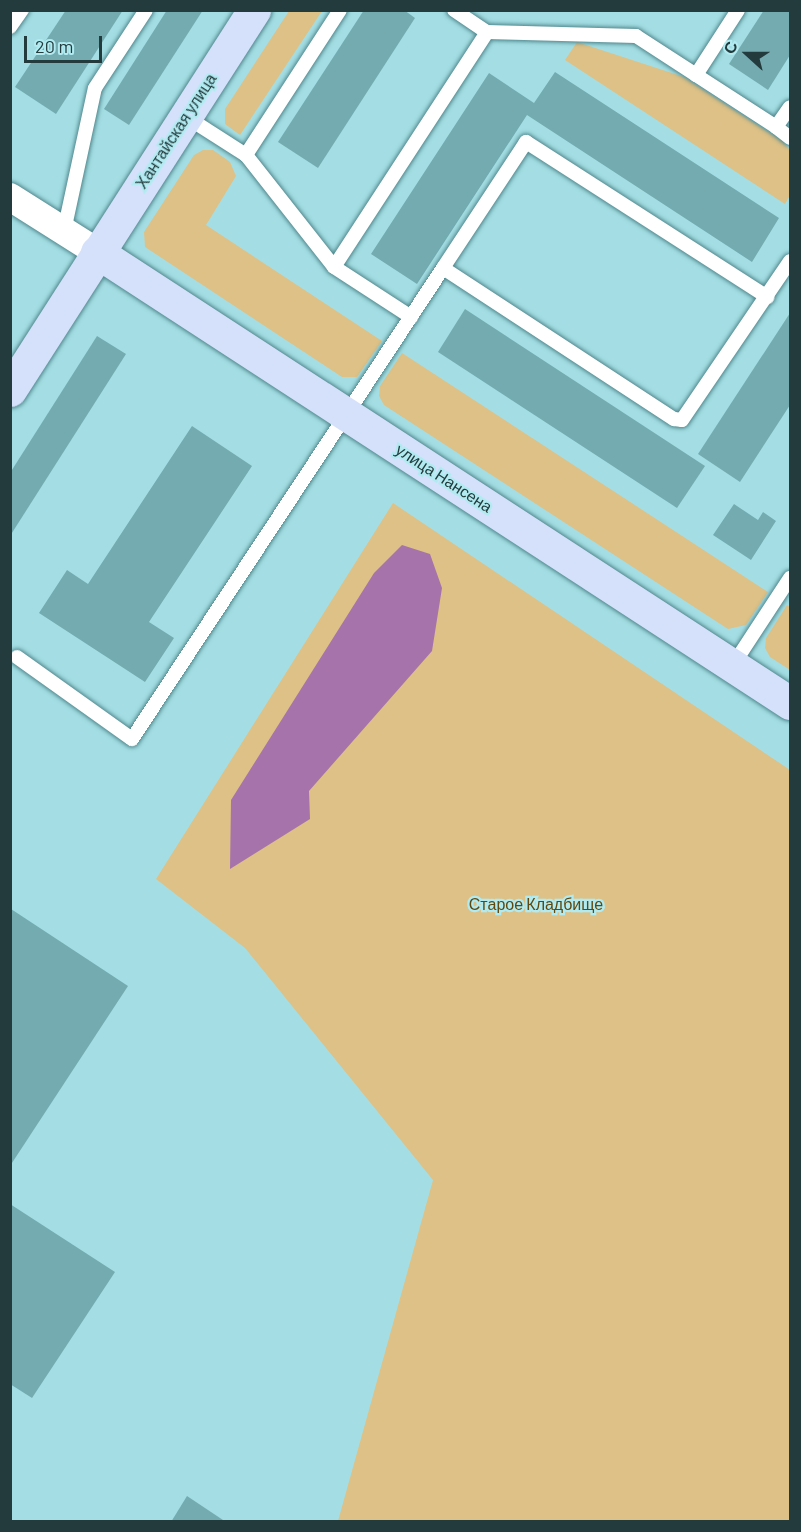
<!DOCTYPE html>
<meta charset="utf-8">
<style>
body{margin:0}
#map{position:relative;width:801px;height:1532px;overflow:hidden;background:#a4dee4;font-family:Barlow,sans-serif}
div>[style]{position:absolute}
.green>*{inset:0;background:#dec186}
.water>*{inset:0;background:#a674aa}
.building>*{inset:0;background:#73abb1}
.roads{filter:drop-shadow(0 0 2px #50878d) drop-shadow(0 0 2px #50878d)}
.lane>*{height:14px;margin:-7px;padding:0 7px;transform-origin:7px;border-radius:7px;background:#fff}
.street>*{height:28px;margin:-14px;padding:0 14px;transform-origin:14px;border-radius:14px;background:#fff}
.secondary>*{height:33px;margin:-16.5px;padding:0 16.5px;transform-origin:16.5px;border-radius:16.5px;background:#d5e1fa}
span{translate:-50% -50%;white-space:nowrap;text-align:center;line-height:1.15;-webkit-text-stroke:4.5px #b1ebf1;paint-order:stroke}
.street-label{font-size:16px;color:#243b3d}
.park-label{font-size:16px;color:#5f480f}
.frame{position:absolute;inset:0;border:12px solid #243b3d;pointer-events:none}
.north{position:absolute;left:717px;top:24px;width:60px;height:60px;-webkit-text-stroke:4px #b1ebf1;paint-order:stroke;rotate:291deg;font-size:16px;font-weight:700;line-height:24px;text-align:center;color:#243b3d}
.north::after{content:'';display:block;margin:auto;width:21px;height:27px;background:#243b3d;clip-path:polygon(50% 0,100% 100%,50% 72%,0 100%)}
.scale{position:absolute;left:24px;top:36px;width:78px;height:27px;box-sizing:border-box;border:3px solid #243b3d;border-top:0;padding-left:8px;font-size:18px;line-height:21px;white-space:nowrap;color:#243b3d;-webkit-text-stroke:4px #b1ebf1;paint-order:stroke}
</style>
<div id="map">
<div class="green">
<div style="clip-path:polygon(289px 11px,322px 11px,240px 135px,225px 124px,225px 109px)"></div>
<div style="clip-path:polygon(577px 42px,684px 77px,781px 140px,790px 150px,790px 195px,785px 204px,565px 60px)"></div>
<div style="clip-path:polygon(203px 150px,213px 150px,230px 162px,236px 176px,206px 225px,382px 341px,357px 377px,342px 377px,145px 247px,144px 232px,194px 155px)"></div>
<div style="clip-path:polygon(402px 353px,768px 592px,746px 625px,728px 629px,384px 405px,379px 396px,380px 386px)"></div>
<div style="clip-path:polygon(393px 503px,790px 770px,790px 1521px,338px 1521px,433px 1180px,245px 948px,156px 879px)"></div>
<div style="clip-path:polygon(787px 605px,790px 607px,790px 670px,770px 657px,765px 648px,766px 638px)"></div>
</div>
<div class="water">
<div style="clip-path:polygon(402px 545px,430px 554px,442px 588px,432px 651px,309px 791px,310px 819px,230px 869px,231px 800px,374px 573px)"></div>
</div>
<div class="building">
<div style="clip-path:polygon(66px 10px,123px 10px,56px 114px,15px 87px)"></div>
<div style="clip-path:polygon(167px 10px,203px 10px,129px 125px,104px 109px)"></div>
<div style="clip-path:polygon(364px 10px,404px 10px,415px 18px,318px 168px,278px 142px)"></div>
<div style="clip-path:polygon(764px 10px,790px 10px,790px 55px,768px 90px,729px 64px)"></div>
<div style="clip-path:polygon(555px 72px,779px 218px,752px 262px,527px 115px,417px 284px,371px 254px,489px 73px,534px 103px)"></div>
<div style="clip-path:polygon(465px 309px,705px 466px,677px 508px,438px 352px)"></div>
<div style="clip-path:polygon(790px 313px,790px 405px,740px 482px,698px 454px)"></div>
<div style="clip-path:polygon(97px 336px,126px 354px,10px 536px,10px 473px)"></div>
<div style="clip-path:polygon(192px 426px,252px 466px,149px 622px,174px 638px,145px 682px,39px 613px,67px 570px,88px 584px)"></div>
<div style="clip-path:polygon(734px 504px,758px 520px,763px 512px,776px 521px,751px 560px,713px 535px)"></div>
<div style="clip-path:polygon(11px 909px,128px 986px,10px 1166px,10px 910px)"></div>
<div style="clip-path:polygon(10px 1204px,115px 1272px,32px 1398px,10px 1384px)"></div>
<div style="clip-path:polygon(187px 1496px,226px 1522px,171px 1522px)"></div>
</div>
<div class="roads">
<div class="lane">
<div style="left:340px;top:10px;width:173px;rotate:123deg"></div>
<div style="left:246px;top:155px;width:142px;rotate:51.8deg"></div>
<div style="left:334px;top:267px;width:92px;rotate:33deg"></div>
<div style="left:454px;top:10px;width:40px;rotate:34deg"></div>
<div style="left:487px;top:32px;width:149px;rotate:1.5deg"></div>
<div style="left:636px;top:36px;width:72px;rotate:33deg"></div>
<div style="left:696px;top:75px;width:77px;rotate:-57.1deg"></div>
<div style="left:10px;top:27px;width:21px;rotate:-55deg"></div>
<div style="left:696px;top:75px;width:95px;rotate:33deg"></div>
<div style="left:776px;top:127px;width:24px;rotate:-55deg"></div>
<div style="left:185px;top:116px;width:72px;rotate:32.6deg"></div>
<div style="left:776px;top:127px;width:18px;rotate:38deg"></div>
<div style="left:64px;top:231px;width:146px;rotate:-77.8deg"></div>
<div style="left:95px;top:88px;width:93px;rotate:-56.8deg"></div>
<div style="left:334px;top:267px;width:280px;rotate:-56.9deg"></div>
<div style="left:443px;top:268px;width:151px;rotate:-56.6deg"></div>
<div style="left:526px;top:142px;width:287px;rotate:32.7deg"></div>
<div style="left:17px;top:657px;width:141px;rotate:35.5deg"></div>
<div style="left:132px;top:739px;width:564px;rotate:-56.56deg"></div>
<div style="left:443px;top:268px;width:276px;rotate:33.2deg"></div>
<div style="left:674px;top:419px;width:8px;rotate:7deg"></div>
<div style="left:682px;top:420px;width:192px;rotate:-55.8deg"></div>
<div style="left:733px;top:665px;width:104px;rotate:-56.8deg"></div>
</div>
<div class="street">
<div style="left:10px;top:197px;width:103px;rotate:32.3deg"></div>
</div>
<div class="secondary">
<div style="left:97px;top:252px;width:827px;rotate:33.06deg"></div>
<div style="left:10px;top:390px;width:452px;rotate:-57.3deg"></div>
</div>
</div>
<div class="street-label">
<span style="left:176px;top:131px;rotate:-57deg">Хантайская улица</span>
<span style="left:444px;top:478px;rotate:33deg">улица Нансена</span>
</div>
<div class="park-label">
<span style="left:536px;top:904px">Старое Кладбище</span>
</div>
<div class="frame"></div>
<div class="north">С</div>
<div class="scale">20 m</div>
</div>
